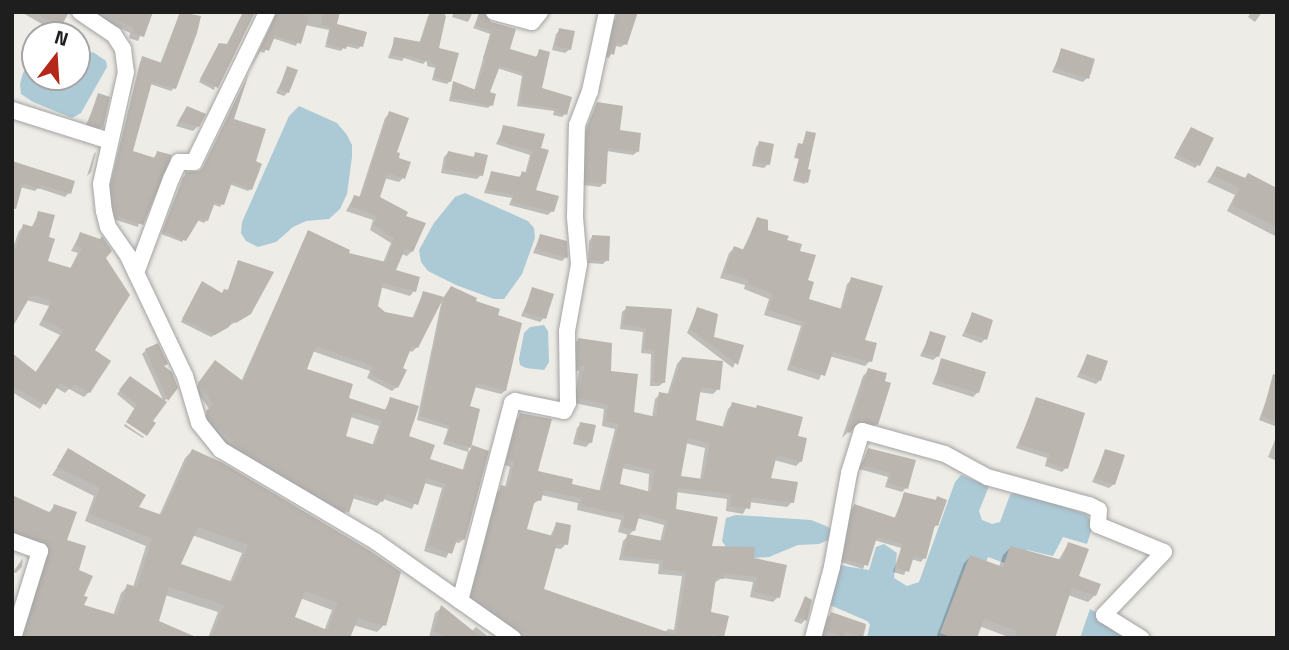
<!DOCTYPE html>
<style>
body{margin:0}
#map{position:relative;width:1289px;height:650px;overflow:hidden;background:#eeece6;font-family:"Titillium Web",sans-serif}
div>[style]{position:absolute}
.water>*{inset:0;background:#acc9d6}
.shadow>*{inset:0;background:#0003}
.building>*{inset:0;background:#bbb5af}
.roads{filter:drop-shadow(0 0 2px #a2a2a2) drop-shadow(0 0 2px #a2a2a2)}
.street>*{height:16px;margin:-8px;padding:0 8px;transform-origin:8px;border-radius:8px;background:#fff}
span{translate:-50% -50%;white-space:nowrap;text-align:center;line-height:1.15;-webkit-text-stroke:7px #fff;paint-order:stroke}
.frame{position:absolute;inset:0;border:14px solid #1e1e1e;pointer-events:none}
.north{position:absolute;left:21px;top:21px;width:70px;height:70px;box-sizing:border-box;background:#fff;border:2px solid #a5a5a5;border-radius:50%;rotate:17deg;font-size:19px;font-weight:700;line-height:28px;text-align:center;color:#1e1e1e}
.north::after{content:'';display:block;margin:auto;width:24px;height:32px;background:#b42719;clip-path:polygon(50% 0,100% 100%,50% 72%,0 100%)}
</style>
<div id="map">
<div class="water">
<div style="clip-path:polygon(93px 52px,106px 61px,107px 67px,81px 113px,72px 118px,33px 102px,21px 94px,20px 84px,23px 73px,35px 56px,35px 77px,77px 77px,77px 60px)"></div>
<div style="clip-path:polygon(299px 106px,337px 123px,347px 135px,352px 145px,352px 157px,347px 194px,340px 209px,329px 219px,306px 221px,293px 227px,276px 242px,258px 247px,246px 241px,241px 233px,242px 222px,289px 116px)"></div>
<div style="clip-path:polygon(465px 193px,528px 221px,534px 228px,535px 238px,522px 274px,504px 299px,494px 299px,456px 285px,428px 271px,421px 262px,419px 250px,434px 223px,455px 197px)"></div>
<div style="clip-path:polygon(544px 325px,548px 331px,549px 362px,544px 370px,526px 368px,520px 365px,519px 359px,524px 333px,530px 327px)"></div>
<div style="clip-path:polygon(961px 475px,989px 486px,979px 511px,982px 520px,992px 524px,1000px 522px,1010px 495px,1017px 491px,1086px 514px,1093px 525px,1087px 544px,1063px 537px,1053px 556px,1027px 550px,1021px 569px,988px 557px,958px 638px,867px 638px,870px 624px,867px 621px,830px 605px,828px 600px,839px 565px,869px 570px,876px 547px,884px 544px,897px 553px,894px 578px,907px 586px,919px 582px,955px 482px)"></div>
<div style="clip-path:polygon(736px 515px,811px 520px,826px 526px,831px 529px,830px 535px,828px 540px,819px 544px,798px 545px,769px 557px,753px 558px,729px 551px,722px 541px,726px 518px)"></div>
<div style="clip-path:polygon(1090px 609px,1105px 617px,1136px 638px,1080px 638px)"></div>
</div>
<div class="shadow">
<div style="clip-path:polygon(21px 12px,67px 12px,54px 31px)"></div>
<div style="clip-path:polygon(86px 12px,151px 12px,138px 41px,129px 38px,130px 33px)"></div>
<div style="clip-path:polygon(184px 12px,198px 18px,174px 88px,171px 91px,150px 84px,131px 152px,153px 159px,157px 153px,138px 227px,113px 219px,109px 189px,140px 62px,143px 58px,160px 64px,179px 15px)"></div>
<div style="clip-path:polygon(274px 12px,339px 12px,335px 25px,361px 46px,358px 49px,345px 46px,341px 51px,325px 47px,329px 30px,305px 25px,296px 46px,272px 38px,264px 53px,259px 51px,274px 21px)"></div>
<div style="clip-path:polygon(446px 12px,437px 49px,450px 81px,447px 84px,432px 80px,435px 68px,427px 66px,427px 60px,423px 64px,404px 58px,402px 61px,388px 58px,395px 39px,419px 44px,428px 16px,431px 13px)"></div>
<div style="clip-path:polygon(454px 12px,473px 12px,468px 22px,452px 17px)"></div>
<div style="clip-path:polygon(1251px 12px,1262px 12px,1255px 22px,1248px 17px)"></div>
<div style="clip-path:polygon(480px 14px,508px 50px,535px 58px,540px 51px,540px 89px,565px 114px,562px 117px,553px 115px,554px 111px,517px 106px,522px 76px,497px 68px,488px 94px,491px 105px,488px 108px,449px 101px,453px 83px,474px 91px,490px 34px,473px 28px)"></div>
<div style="clip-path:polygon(618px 17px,625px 44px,621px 47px,615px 46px,609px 58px,606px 57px,614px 20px)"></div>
<div style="clip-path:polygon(560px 30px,570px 49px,565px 53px,552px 50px,556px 34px)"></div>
<div style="clip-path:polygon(219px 45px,226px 46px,214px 90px,199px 82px)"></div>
<div style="clip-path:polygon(1062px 50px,1087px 78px,1083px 82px,1052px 72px)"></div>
<div style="clip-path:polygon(288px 68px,288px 92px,284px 96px,276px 93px)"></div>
<div style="clip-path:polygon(99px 95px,101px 127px,97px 131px,85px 127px)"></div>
<div style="clip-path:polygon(598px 104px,637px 152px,633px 155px,606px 151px,604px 183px,600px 187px,583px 185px,585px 132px)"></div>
<div style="clip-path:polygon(187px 108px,198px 126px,193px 131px,176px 126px)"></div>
<div style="clip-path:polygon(evenodd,390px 113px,395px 153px,403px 178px,399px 182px,384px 178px,378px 198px,404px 217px,412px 251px,407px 256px,401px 254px,393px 272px,414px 291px,410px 296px,380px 287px,373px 311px,412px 319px,423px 293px,443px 299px,451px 288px,496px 317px,505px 391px,501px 394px,474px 387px,468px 407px,478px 410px,468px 452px,473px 447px,464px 539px,459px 543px,454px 542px,446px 558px,424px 551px,442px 488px,424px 483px,412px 509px,383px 499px,377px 506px,352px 498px,343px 517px,234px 453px,204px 423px,203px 417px,210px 410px,195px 389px,211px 367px,241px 382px,308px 232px,347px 254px,383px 263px,391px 243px,370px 230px,373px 220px,346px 211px,354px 197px,359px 198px,385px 118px,390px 113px,442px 299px,417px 420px,448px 429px,443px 444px,468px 452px,462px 472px,428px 460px,406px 437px,391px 399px,384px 411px,346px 399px,304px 370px,312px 351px,370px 371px,367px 378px,392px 391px,397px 387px,408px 350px,412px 352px,417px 347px,442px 299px,390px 113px,350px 417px,379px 426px,372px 446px,344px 437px,350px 417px)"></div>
<div style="clip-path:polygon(232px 120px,254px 162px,251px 189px,248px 191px,229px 184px,222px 204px,220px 207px,212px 204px,207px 220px,204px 223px,197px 220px,182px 242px,161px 234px,183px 177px,200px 173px)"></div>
<div style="clip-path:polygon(504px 127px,542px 136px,534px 191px,552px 211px,548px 215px,509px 205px,512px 198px,484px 193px,491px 173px,518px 177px,525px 174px,530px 155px,496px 144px)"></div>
<div style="clip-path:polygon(806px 133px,814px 135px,805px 184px,793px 181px,799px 159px,794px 158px,797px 146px,802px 145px)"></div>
<div style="clip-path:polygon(1188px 133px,1198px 165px,1195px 168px,1174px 158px)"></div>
<div style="clip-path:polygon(760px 143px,768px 164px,764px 168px,752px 166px,756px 147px)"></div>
<div style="clip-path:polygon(96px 152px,91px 172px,87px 176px,94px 154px)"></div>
<div style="clip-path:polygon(448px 153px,472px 158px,476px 154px,481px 175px,477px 179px,441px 173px,444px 157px)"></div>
<div style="clip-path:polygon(12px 163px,69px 193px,65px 197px,38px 188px,35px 191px,20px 187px)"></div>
<div style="clip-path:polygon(1217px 168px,1277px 190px,1277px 237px,1227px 211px,1235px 195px,1207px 182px)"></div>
<div style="clip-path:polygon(39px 213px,47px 239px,45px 262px,70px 269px,78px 253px,71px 251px,80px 234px,104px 258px,89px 392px,84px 397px,69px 389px,65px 393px,55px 387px,40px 409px,12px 392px,12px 361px,35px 373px,60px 335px,39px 325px,49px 306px,26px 300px,12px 325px,12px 250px,19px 231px,24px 226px,31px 228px)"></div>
<div style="clip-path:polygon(758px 219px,766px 231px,798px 252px,806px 281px,807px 300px,840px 310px,847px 284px,852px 279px,863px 341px,870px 361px,865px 366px,829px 356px,819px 380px,787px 370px,801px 326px,764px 315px,769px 299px,744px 289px,745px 285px,720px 278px,729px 253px,734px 248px,742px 251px)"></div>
<div style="clip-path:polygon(540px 236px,566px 257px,562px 261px,533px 253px)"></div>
<div style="clip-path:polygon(593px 236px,607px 260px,603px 264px,588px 263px,589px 241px)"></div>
<div style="clip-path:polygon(239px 262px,250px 313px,211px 337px,181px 322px,200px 286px,221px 294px,227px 292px)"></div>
<div style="clip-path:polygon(533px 289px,544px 318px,540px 322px,521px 316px)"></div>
<div style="clip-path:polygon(627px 308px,670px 310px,664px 382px,659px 386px,650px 386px,651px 354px,641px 353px,643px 332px,620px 329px,622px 312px)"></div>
<div style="clip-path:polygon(697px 309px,712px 338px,742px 346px,733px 368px,687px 333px)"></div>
<div style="clip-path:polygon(972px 314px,985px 339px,981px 343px,962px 336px)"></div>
<div style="clip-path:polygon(931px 333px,938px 356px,933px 360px,920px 356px)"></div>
<div style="clip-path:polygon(evenodd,578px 340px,609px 372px,632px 413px,652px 418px,655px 399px,660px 394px,667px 396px,677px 364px,682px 358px,718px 389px,713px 394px,698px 392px,694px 421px,722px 428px,728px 409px,733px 404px,755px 409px,757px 407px,796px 437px,801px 461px,796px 466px,774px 460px,769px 479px,792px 502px,787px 507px,749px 502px,743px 514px,726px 511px,727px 499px,676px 492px,674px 510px,710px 547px,752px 560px,778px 597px,773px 602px,750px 597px,753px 582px,722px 578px,714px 583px,709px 613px,727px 617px,722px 638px,517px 638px,468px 602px,497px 492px,505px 487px,510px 467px,505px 465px,516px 420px,521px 415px,536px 473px,569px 486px,599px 492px,615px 429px,602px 426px,604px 409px,574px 403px,579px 371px,574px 370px,573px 345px,578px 340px,685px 443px,705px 448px,700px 480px,679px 478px,685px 443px,578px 340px,621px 468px,649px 474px,648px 493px,618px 486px,621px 468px,578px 340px,541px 495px,578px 503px,577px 510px,621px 520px,618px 532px,629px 535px,623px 541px,619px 560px,659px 564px,658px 574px,682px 576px,674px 630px,668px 629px,664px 633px,542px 590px,554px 548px,561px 549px,566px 544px,556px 524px,550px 537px,525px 530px,532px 505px,539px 500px,541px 495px,578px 340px,637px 518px,664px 525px,660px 542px,628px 536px,634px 530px,637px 518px)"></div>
<div style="clip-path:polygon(146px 350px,176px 388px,164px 402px,142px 354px)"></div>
<div style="clip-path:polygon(1087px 356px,1100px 380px,1096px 384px,1077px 377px)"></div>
<div style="clip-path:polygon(942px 360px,978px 392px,973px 397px,932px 384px)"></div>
<div style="clip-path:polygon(869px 370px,876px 424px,870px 430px,853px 427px,842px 438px,863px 376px)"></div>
<div style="clip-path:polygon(127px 382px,165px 402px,135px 409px,117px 394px)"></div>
<div style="clip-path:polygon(1268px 395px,1277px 399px,1277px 427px,1259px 420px)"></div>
<div style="clip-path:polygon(1037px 399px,1066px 468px,1062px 472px,1045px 466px,1047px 458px,1016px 448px)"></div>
<div style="clip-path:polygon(125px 424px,144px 437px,143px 438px,124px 426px)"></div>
<div style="clip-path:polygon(581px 424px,591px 442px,586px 447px,573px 444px,577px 428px)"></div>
<div style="clip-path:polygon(1277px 435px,1277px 461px,1268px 457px)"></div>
<div style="clip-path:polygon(evenodd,69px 450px,137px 508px,159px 516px,185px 458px,192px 451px,384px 625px,377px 632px,353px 625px,348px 638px,208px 638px,218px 612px,165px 595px,156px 622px,199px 638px,20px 638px,44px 557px,12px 539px,12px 497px,47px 514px,55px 506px,77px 571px,82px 606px,113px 616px,121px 593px,128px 586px,133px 587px,146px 546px,85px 521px,94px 496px,52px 475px,69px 450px,192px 535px,242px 553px,230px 582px,178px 565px,192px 535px,69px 450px,300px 598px,332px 610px,324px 631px,292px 618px,300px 598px)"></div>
<div style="clip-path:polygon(868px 450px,906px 488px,902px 492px,885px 487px,888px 477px,859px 469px)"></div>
<div style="clip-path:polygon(1106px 451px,1114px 484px,1109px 488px,1092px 482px)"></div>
<div style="clip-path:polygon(905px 493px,934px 502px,937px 498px,937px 525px,932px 529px,924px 558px,921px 562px,911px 559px,904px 575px,893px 572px,901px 548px,874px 540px,863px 569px,841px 562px,851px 510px,854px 506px,894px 519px)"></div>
<div style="clip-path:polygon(1068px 544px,1077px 577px,1095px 595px,1088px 602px,1068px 595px,1053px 638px,1011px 638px,979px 626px,975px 638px,936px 638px,964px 563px,970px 557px,999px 567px,1003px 555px,1010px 548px,1058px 561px)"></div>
<div style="clip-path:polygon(23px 558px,22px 567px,16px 573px,13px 572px)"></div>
<div style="clip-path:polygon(806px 598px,805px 620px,801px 624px,794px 621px)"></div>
<div style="clip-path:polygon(441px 608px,471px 632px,476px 627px,490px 638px,429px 638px,435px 613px)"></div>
<div style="clip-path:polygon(831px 614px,866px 626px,863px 638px,821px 637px,826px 619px)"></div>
</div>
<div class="building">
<div style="clip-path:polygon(34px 12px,69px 12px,61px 27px)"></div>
<div style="clip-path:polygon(99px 12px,153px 12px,144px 37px,132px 33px,134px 28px)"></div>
<div style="clip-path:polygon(180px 12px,201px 16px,197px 33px,176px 89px,152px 82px,133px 151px,155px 158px,157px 151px,172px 155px,143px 225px,116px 216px,112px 185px,142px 56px,162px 63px)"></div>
<div style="clip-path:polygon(243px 12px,255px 12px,218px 88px,200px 79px,219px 43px,227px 44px)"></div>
<div style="clip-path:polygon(277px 12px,294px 12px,309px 17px,301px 44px,275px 36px,269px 51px,262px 48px,251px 68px)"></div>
<div style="clip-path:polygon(323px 12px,340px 12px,337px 24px,367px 32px,363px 47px,348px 43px,346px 49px,327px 44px,331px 27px,321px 25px)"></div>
<div style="clip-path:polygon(430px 12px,446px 16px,439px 48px,459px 53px,451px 82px,434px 77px,437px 65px,430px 63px,430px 57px,428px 62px,407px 55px,406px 58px,391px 55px,394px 37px,421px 42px)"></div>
<div style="clip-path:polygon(479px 12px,484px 13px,491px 22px,516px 29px,510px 49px,537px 57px,539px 49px,550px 52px,542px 88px,572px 97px,567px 115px,556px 112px,556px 109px,520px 103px,524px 73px,500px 66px,490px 92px,496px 94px,493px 106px,451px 98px,453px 81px,476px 90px,486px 59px,483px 58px,492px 31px,475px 25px)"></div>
<div style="clip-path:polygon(617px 12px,638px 12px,627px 45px,617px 42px,614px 55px,609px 53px)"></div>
<div style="clip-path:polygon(559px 28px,575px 31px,571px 50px,555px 46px)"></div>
<div style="clip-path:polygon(1061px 48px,1095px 59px,1089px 79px,1055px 68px)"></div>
<div style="clip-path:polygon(287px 66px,298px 70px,289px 93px,279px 89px)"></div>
<div style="clip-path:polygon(249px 73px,234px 119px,266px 129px,256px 161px,262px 164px,252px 190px,232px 182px,224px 205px,215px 202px,208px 221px,200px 218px,186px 241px,163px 231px,186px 172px,199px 171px,203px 167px)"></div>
<div style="clip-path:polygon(98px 93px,110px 97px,103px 128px,88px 123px)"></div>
<div style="clip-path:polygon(597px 102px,623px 106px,620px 130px,641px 133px,639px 152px,608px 148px,606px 184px,586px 182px,587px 127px)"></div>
<div style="clip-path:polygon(187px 106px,206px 114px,199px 127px,178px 122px)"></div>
<div style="clip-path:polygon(evenodd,389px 111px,409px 118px,397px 152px,400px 153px,399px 158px,411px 162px,405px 179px,388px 173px,380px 197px,408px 212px,406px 216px,426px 223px,413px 252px,405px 249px,396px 270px,420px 277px,416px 292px,383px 283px,378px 306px,385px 312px,415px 318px,423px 291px,444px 297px,418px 348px,412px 346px,403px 368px,407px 370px,398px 388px,370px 374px,373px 366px,316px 346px,307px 369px,353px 384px,349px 398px,386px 410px,390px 397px,419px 406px,409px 436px,435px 445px,430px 459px,464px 470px,472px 445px,489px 451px,465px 540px,458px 537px,452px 554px,428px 546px,446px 484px,427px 478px,418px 505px,386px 494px,383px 502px,355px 494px,349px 513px,239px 448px,208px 418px,206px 411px,213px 404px,198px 383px,215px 360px,243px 381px,308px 230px,350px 250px,349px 253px,386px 262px,394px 238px,374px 225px,377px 216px,350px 206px,354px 195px,361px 197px,389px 111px,353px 412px,382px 421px,375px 445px,346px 436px,353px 412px)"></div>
<div style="clip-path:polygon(503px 125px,545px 134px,541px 148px,549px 150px,536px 190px,559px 196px,554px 212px,512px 202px,514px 195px,487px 189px,491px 171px,520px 177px,522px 171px,527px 173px,533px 151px,499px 141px)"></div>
<div style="clip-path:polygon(1191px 127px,1214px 138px,1200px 166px,1176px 154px)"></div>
<div style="clip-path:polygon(806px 131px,816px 133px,808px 169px,811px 170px,808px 183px,794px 179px,799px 158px,795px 157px,798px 143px,803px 144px)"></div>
<div style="clip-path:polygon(759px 141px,774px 144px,770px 165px,755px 162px)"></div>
<div style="clip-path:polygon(448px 151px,474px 157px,475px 152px,488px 155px,483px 176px,444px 169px)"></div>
<div style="clip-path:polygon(12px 161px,75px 181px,71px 194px,41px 185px,40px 189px,23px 183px,16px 209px,12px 208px)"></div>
<div style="clip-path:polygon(1217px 166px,1245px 178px,1248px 173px,1277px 188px,1277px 227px,1232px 205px,1240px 188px,1212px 175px)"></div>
<div style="clip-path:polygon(38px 211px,55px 215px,49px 237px,55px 239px,48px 261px,71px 268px,82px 248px,75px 246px,80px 232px,100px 239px,102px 236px,112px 251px,106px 258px,130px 295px,95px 350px,111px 361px,90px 393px,74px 384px,71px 389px,60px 383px,46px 405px,12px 386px,12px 353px,36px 372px,64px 330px,43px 320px,52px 301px,31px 295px,12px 328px,15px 269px,12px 268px,12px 248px,16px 249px,23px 224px,34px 227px)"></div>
<div style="clip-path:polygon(757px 217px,768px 220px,768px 230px,789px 236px,787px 240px,802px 244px,800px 251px,816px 255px,808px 280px,814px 282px,809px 299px,842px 309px,851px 277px,883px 286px,865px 340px,877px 343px,872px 362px,833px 352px,825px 376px,791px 365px,805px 322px,768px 310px,773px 294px,748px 284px,749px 280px,724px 273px,734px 246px,744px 250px)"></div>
<div style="clip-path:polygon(540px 234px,567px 241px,568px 258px,536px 249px)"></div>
<div style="clip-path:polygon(592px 235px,610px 236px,609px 261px,591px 260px)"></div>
<div style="clip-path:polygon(238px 260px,274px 272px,251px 314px,236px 323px,232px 321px,229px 327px,215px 335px,182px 319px,202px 281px,222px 293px,224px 289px,228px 290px)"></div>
<div style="clip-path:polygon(451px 286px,477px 298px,476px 301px,500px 309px,498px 315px,522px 323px,506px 391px,477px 383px,470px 406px,480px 409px,471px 448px,446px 440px,450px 426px,420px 416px,444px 297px)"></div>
<div style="clip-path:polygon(532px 287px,554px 294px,546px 319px,524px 312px)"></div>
<div style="clip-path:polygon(626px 306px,672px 309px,665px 383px,653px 382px,655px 350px,644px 349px,646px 328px,623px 325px)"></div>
<div style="clip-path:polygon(697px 307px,718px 314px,714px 337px,744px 345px,738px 365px,690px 329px)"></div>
<div style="clip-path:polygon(972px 312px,993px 320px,987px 340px,965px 332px)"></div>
<div style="clip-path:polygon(930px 331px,946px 336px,939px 357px,923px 352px)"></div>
<div style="clip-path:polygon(evenodd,578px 338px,612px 343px,611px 371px,638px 374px,634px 412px,656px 417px,659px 392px,670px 394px,682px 357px,723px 361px,720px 390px,701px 387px,696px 420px,725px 427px,732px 402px,756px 408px,757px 405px,803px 417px,798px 436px,807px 438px,802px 462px,777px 455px,771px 478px,798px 482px,794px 503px,752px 497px,750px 509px,730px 506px,731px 494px,678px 488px,676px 509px,718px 517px,712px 546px,755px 547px,754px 558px,787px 565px,780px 598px,754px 592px,757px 577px,724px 573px,724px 579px,716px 578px,711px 612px,729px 616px,724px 637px,711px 634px,710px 638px,525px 638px,526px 634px,472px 596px,501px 485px,508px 487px,514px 462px,508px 460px,520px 413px,552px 419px,538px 471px,573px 479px,572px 484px,602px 491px,619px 424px,606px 421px,608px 405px,578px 398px,584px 366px,578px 366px,578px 338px,688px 438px,710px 443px,703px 479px,681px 476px,688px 438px,578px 338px,624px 463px,654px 470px,651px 492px,620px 484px,624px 463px,578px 338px,544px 490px,582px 498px,581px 505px,625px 515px,622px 527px,635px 531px,640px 513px,668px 521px,663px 541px,627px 534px,623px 556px,663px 560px,662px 569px,686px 572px,676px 635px,544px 589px,557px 543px,568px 545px,571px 525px,556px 522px,553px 536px,527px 529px,535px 500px,541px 501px,544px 490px)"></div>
<div style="clip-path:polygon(158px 343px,168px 364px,164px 366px,172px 372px,178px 388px,168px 401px,145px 349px)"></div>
<div style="clip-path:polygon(1087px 354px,1108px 361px,1101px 381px,1080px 373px)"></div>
<div style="clip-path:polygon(941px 358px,986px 372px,979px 393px,935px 380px)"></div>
<div style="clip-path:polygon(868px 368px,887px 373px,885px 381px,891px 383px,878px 425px,859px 421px,850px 433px,847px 432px)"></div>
<div style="clip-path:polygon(1273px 374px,1277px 375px,1277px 422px,1262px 416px)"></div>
<div style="clip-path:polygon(130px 376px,167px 402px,153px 421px,156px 423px,147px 436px,126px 422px,137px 404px,119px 390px)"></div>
<div style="clip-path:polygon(1036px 397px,1085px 413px,1068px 469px,1048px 462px,1050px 454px,1019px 444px)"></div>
<div style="clip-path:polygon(580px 422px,596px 425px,592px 443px,577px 440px)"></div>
<div style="clip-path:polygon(evenodd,68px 448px,146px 495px,139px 507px,162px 515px,192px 449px,223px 463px,369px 550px,401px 572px,386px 626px,358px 618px,350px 638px,211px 638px,224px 605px,169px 587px,159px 621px,198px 638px,24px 638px,50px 549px,44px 541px,12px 531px,12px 495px,51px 513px,54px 504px,77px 512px,67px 540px,86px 546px,79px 570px,93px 576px,84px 596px,88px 597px,84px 605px,117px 615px,127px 584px,137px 587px,152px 539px,90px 514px,100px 488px,57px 467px,68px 448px,198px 527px,248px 545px,233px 582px,181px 564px,198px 527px,68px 448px,305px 591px,338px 603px,327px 630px,295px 617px,305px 591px)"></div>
<div style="clip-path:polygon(868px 448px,916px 460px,908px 489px,888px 483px,891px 473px,862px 465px)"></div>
<div style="clip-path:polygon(1105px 449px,1125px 455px,1115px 485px,1095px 478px)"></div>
<div style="clip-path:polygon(904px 492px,936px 500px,937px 496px,947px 500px,938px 526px,935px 525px,926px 559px,914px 556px,909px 572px,896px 568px,903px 544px,877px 537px,868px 566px,844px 559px,854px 504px,896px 518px)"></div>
<div style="clip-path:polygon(1068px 542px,1089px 549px,1079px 576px,1101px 584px,1096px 596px,1072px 588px,1055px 638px,1015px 638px,1017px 631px,984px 619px,977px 638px,953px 638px,940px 633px,970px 555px,1003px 567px,1010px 546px,1062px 560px)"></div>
<div style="clip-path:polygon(805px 596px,812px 600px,807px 621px,797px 616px)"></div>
<div style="clip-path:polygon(441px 605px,482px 638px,449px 638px,434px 631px)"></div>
<div style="clip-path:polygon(831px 612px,866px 624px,862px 637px,845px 632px,844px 637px,826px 631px)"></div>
</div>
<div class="roads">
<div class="street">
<div style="left:80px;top:12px;width:41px;rotate:34.1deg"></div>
<div style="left:114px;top:35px;width:17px;rotate:57deg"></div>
<div style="left:123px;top:49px;width:23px;rotate:83deg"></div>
<div style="left:126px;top:72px;width:115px;rotate:102.6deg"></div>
<div style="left:101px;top:184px;width:27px;rotate:84deg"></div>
<div style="left:104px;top:211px;width:16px;rotate:76deg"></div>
<div style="left:108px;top:227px;width:35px;rotate:55deg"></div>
<div style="left:128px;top:256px;width:133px;rotate:64.6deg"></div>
<div style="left:185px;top:376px;width:49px;rotate:73.4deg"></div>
<div style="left:199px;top:423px;width:35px;rotate:51deg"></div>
<div style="left:221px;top:450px;width:179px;rotate:30.6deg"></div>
<div style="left:375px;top:541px;width:169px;rotate:35.1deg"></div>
<div style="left:494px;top:12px;width:39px;rotate:15deg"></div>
<div style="left:532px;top:22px;width:13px;rotate:-51deg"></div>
<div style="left:12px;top:110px;width:103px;rotate:17.6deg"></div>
<div style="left:136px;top:273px;width:100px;rotate:-69.6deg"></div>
<div style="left:171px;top:179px;width:19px;rotate:-65deg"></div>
<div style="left:179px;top:162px;width:15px"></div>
<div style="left:194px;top:162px;width:167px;rotate:-64deg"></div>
<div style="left:12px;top:541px;width:30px;rotate:20deg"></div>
<div style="left:40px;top:551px;width:91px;rotate:107.2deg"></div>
<div style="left:460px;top:601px;width:205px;rotate:-75.3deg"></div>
<div style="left:512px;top:403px;width:4px;rotate:-34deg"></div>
<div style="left:515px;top:401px;width:50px;rotate:11.5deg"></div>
<div style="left:564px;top:411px;width:9px;rotate:-63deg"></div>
<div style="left:568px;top:403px;width:72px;rotate:-90.8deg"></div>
<div style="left:567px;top:331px;width:68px;rotate:-79.8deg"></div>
<div style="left:579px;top:264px;width:47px;rotate:-94.9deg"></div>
<div style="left:575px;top:217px;width:92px;rotate:-88.8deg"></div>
<div style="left:577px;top:125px;width:36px;rotate:-69deg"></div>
<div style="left:590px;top:91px;width:81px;rotate:-77.9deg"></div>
<div style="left:813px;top:638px;width:73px;rotate:-75deg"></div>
<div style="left:832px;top:567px;width:96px;rotate:-79.7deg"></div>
<div style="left:849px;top:473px;width:44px;rotate:-72.8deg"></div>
<div style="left:862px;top:431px;width:86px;rotate:15.5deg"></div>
<div style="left:945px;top:454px;width:48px;rotate:28.7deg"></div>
<div style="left:987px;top:477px;width:106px;rotate:15.4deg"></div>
<div style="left:1089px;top:505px;width:11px;rotate:27deg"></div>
<div style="left:1099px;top:510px;width:15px;rotate:94deg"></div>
<div style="left:1098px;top:525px;width:71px;rotate:22.2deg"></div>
<div style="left:1164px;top:552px;width:87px;rotate:133.6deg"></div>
<div style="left:1104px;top:615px;width:44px;rotate:31.9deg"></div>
</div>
</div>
<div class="frame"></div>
<div class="north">N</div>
</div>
